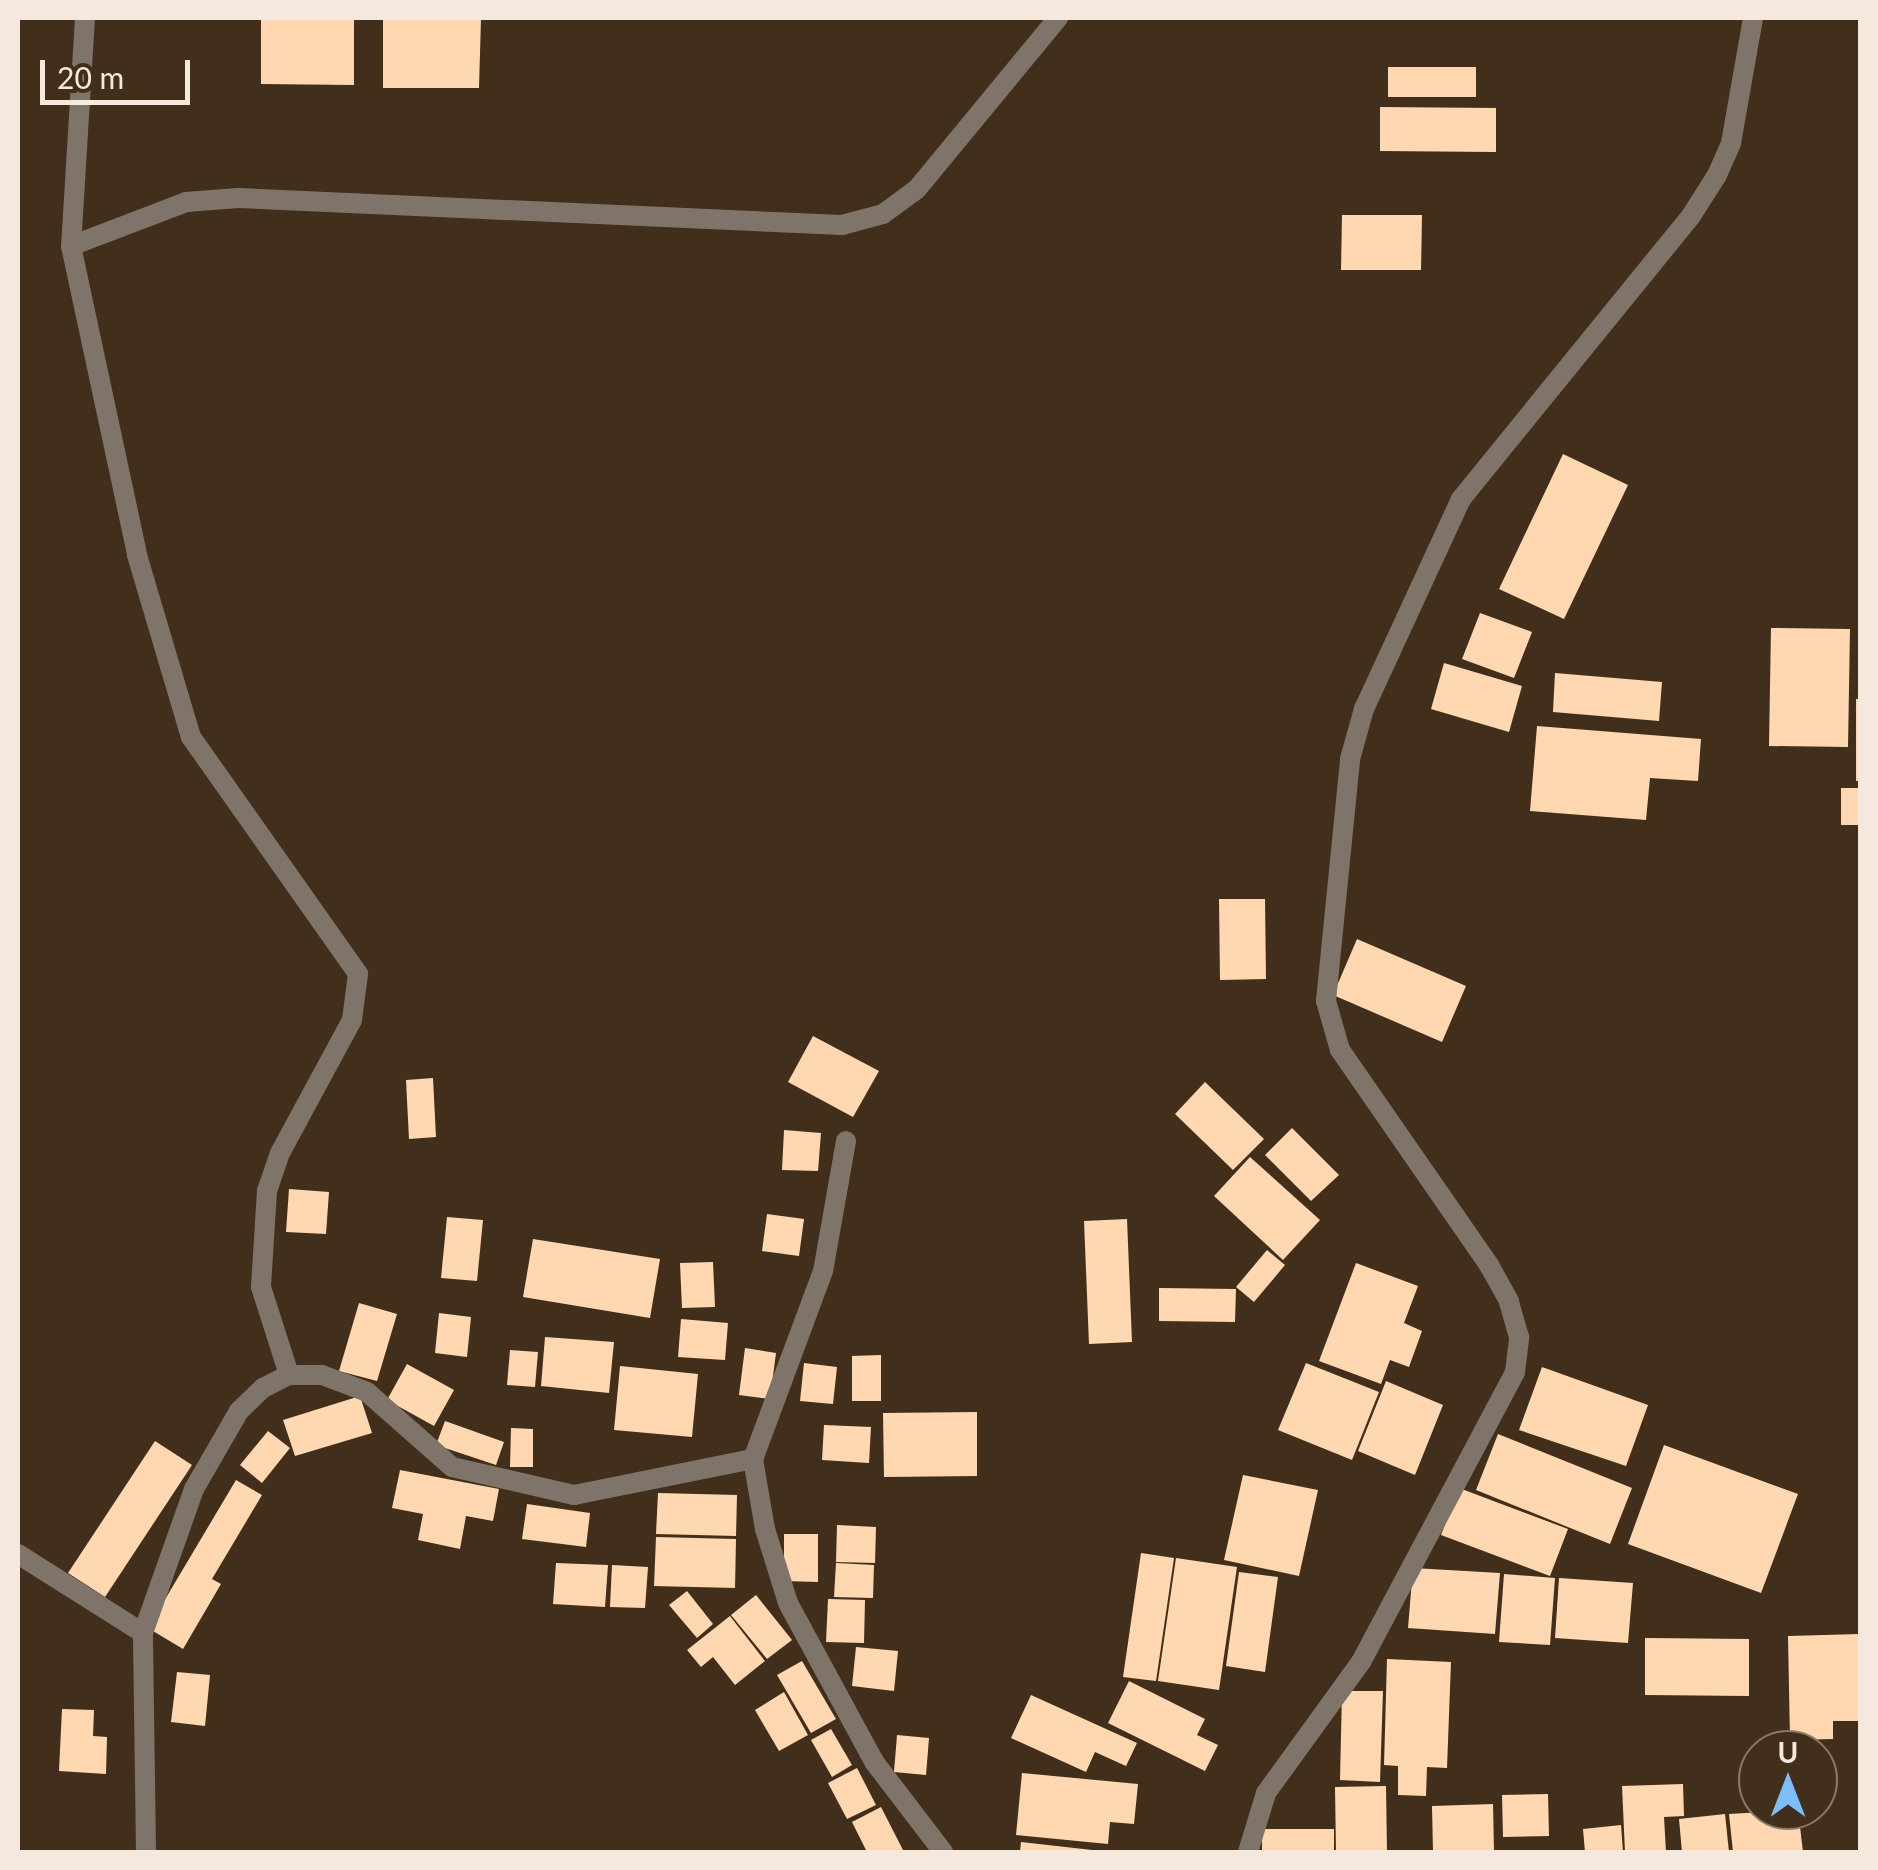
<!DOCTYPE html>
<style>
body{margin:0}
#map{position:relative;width:1878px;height:1870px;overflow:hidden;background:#422f1b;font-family:Lato,sans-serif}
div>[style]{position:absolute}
.building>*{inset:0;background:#ffd8b2}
.minor>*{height:20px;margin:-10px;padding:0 10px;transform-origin:10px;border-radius:10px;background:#7e746a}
span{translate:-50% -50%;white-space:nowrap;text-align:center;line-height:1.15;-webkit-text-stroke:10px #422f1b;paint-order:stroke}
.frame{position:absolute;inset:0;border:20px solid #f5e8dc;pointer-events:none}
.north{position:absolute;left:1738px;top:1730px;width:100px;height:100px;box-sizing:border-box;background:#422f1b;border:2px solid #8a7968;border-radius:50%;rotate:0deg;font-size:28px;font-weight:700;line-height:40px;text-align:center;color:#f5e8dc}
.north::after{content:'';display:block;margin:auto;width:35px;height:45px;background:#7bbef8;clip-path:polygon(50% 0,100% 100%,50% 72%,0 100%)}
.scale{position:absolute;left:40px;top:60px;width:150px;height:45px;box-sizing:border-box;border:5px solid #f5e8dc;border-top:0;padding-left:12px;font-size:30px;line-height:35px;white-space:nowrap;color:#f5e8dc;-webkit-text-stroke:8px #422f1b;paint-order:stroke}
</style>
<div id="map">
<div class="building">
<div style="clip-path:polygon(261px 18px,354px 18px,354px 85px,261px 84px)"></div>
<div style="clip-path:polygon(383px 18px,481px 18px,479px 88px,383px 88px)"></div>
<div style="clip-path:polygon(1388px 67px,1476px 67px,1476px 97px,1388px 97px)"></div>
<div style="clip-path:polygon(1380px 107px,1496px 108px,1496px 152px,1380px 151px)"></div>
<div style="clip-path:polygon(1342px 215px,1422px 215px,1421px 270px,1341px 270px)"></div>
<div style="clip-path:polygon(1563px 454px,1628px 485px,1564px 619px,1499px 589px)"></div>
<div style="clip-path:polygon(1480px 613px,1532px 632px,1514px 678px,1462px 659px)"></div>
<div style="clip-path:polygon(1771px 628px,1850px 629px,1848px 747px,1769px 746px)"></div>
<div style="clip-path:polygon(1444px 663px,1522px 686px,1509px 732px,1431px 709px)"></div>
<div style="clip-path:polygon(1555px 673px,1662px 682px,1659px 721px,1553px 712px)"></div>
<div style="clip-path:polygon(1856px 699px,1860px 699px,1860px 781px,1856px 781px)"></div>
<div style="clip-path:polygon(1537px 726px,1701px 739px,1698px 781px,1650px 778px,1646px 820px,1530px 811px)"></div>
<div style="clip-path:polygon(1841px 788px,1860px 788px,1860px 825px,1841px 825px)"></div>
<div style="clip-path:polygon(1219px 899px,1265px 899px,1266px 979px,1220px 980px)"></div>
<div style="clip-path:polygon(1357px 939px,1466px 986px,1442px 1042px,1333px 995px)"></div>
<div style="clip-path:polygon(813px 1036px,879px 1071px,853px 1117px,788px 1082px)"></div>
<div style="clip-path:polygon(433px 1078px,436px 1137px,409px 1139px,406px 1080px)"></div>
<div style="clip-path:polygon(1205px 1082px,1264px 1139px,1233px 1170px,1175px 1114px)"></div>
<div style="clip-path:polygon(1292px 1128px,1339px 1175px,1311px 1201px,1265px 1155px)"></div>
<div style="clip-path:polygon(784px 1130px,821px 1133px,818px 1171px,782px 1170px)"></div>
<div style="clip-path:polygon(1250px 1157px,1320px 1220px,1283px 1260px,1214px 1196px)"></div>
<div style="clip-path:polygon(289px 1189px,329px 1192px,326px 1234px,286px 1232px)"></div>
<div style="clip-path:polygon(767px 1214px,804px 1219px,799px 1256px,762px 1251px)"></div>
<div style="clip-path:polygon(447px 1217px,483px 1220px,477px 1281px,441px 1278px)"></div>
<div style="clip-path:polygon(1127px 1219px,1132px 1342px,1089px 1344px,1084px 1221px)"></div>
<div style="clip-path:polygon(533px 1239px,660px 1259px,650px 1318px,523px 1297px)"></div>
<div style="clip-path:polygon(1267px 1250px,1285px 1265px,1254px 1302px,1236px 1287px)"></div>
<div style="clip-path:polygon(713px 1262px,715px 1307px,682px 1308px,680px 1263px)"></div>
<div style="clip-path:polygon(1356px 1263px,1418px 1286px,1404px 1323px,1422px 1331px,1409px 1367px,1390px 1360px,1381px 1384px,1319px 1361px)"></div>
<div style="clip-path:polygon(1159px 1288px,1236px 1289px,1235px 1322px,1159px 1321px)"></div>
<div style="clip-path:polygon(359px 1303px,397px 1314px,377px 1381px,339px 1371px)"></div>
<div style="clip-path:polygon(439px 1313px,471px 1317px,467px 1357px,435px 1353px)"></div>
<div style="clip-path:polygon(681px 1319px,728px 1323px,725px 1360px,678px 1357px)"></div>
<div style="clip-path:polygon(545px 1337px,614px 1342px,609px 1393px,541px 1386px)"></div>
<div style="clip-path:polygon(745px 1348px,776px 1353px,770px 1399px,739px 1395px)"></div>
<div style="clip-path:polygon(510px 1350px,538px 1352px,535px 1387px,507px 1385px)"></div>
<div style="clip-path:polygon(881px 1355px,881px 1401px,852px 1401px,852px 1356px)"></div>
<div style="clip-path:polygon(804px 1363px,837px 1367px,833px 1404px,800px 1401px)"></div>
<div style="clip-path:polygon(1306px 1363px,1379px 1392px,1352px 1460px,1278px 1430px)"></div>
<div style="clip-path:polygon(407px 1364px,454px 1390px,434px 1426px,387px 1400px)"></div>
<div style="clip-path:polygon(620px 1366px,698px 1374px,692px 1437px,614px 1430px)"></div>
<div style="clip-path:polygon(1542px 1367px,1648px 1405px,1626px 1466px,1519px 1430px)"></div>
<div style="clip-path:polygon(1386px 1381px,1443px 1405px,1415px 1475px,1358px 1451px)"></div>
<div style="clip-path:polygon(360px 1396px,372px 1433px,295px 1456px,283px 1420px)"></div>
<div style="clip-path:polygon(977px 1412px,977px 1476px,884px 1477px,883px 1413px)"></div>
<div style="clip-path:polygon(445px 1421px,504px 1442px,496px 1465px,436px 1445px)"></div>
<div style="clip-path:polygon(824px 1425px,871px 1427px,869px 1463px,822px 1460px)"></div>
<div style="clip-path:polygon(511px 1428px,533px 1429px,533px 1467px,510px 1467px)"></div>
<div style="clip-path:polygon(268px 1431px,290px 1448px,262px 1483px,240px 1465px)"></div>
<div style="clip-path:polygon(1498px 1434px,1632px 1488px,1610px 1544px,1476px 1490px)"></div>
<div style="clip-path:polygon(155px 1441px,192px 1465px,105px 1597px,68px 1573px)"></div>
<div style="clip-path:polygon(1664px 1445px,1798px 1494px,1761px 1593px,1628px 1544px)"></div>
<div style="clip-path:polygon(400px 1470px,499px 1489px,493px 1521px,466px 1516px,460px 1549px,418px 1540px,423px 1514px,392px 1508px)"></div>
<div style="clip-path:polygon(1243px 1475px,1318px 1490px,1299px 1576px,1224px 1560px)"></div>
<div style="clip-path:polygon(236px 1480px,262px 1495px,212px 1579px,221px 1584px,183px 1649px,148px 1628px)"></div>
<div style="clip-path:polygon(1459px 1488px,1568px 1529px,1550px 1576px,1441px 1535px)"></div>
<div style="clip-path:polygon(658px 1493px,737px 1495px,736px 1536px,656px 1534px)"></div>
<div style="clip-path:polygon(527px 1504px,590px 1513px,586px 1547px,522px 1539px)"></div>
<div style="clip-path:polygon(837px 1525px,876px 1527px,875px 1563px,836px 1562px)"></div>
<div style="clip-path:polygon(784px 1534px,818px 1534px,818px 1582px,784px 1581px)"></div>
<div style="clip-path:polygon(656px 1537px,736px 1539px,735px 1588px,654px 1586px)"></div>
<div style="clip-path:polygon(1141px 1553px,1174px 1558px,1156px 1681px,1123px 1677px)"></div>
<div style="clip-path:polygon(1176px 1558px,1237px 1567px,1219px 1690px,1158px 1681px)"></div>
<div style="clip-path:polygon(556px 1563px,608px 1565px,605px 1607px,553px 1604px)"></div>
<div style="clip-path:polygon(836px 1563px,874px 1565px,873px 1598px,834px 1597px)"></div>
<div style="clip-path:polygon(612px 1565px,648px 1567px,645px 1608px,610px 1607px)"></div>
<div style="clip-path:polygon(1413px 1568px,1500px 1573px,1495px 1634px,1408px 1628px)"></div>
<div style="clip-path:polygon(1239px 1572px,1278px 1577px,1265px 1672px,1226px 1666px)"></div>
<div style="clip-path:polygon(1504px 1574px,1555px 1578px,1550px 1645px,1499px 1642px)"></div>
<div style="clip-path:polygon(1559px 1578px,1633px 1583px,1628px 1643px,1555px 1638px)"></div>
<div style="clip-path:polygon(687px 1591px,713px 1624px,697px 1638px,669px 1605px)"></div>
<div style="clip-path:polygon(756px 1595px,792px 1640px,767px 1659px,731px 1615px)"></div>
<div style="clip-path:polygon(828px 1599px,865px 1600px,864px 1643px,826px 1642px)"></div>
<div style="clip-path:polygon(730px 1616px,765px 1661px,735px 1685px,713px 1657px,701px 1667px,687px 1650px)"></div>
<div style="clip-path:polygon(1860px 1634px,1860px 1721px,1833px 1721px,1833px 1739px,1790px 1740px,1788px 1636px)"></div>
<div style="clip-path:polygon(1645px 1638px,1749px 1639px,1749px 1696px,1645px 1695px)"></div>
<div style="clip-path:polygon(856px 1647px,898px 1651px,894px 1691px,852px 1686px)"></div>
<div style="clip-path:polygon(1387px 1659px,1451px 1662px,1447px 1768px,1427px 1767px,1426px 1796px,1398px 1795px,1398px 1766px,1384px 1765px)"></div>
<div style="clip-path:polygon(802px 1661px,836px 1719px,811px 1733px,777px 1675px)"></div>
<div style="clip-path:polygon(177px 1672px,210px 1675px,205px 1726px,171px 1722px)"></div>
<div style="clip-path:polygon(1129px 1681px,1205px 1719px,1197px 1735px,1218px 1745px,1205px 1771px,1108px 1723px)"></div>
<div style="clip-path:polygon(1342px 1691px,1383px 1691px,1380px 1782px,1340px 1780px)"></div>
<div style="clip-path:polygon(784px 1692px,808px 1735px,779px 1751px,755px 1710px)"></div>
<div style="clip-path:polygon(1031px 1695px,1137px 1743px,1126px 1766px,1095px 1752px,1086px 1772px,1011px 1738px)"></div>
<div style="clip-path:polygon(62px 1709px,94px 1710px,93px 1736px,107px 1737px,106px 1774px,59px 1771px)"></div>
<div style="clip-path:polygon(831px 1729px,852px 1765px,832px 1777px,811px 1740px)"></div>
<div style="clip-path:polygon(897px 1735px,929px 1738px,926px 1775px,894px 1772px)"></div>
<div style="clip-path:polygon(857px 1768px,876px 1805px,847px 1819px,828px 1783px)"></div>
<div style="clip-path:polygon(1022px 1773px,1138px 1784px,1134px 1824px,1110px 1822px,1108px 1844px,1016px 1835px)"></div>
<div style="clip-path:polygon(1683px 1784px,1684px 1816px,1664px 1817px,1666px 1852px,1625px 1852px,1622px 1786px)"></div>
<div style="clip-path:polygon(1386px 1786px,1387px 1852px,1336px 1852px,1335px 1787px)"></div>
<div style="clip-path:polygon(1548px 1794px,1549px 1836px,1503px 1837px,1502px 1795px)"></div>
<div style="clip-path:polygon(1493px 1804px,1494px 1852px,1433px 1852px,1432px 1806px)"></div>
<div style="clip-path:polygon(881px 1807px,904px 1852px,867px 1852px,852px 1822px)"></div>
<div style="clip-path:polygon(1798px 1810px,1803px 1852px,1733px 1852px,1729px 1814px)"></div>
<div style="clip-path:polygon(1725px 1814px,1729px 1852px,1682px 1852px,1679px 1819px)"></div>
<div style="clip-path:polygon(1621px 1825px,1623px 1852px,1585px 1852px,1583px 1829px)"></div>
<div style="clip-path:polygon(1262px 1829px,1334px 1829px,1334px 1852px,1262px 1852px)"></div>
<div style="clip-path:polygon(1021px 1842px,1092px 1850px,1092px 1852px,1020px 1852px)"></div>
</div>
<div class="minor">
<div style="left:85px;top:18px;width:228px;rotate:93.5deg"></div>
<div style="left:71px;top:246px;width:316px;rotate:77.9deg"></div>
<div style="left:137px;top:555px;width:190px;rotate:73.5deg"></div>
<div style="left:191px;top:737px;width:290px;rotate:54.8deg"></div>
<div style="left:358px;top:974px;width:46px;rotate:97.4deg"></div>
<div style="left:352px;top:1020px;width:151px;rotate:118.4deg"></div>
<div style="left:280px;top:1153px;width:40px;rotate:108.9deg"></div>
<div style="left:267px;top:1191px;width:96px;rotate:93.6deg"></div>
<div style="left:261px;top:1287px;width:92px;rotate:72.3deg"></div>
<div style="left:71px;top:246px;width:123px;rotate:-20.9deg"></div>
<div style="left:186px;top:202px;width:52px;rotate:-4.4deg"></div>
<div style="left:238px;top:198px;width:605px;rotate:2.56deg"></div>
<div style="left:842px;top:225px;width:42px;rotate:-15deg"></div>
<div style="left:883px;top:214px;width:42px;rotate:-36.3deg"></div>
<div style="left:917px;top:189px;width:222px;rotate:-50.5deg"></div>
<div style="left:846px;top:1141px;width:132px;rotate:100deg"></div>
<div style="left:823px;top:1271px;width:201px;rotate:110.4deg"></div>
<div style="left:753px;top:1459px;width:71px;rotate:80.3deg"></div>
<div style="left:765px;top:1529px;width:77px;rotate:72.7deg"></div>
<div style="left:788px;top:1603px;width:182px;rotate:61.5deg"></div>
<div style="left:875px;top:1763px;width:112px;rotate:52.6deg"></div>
<div style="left:18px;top:1554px;width:148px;rotate:32.3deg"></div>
<div style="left:146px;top:1852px;width:219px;rotate:-90.8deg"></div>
<div style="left:143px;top:1633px;width:153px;rotate:-70.5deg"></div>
<div style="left:194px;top:1489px;width:90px;rotate:-60deg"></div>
<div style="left:239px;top:1411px;width:33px;rotate:-44deg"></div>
<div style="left:263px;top:1388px;width:29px;rotate:-27deg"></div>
<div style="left:289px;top:1375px;width:33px"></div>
<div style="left:322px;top:1375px;width:48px;rotate:20.7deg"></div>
<div style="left:367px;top:1392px;width:113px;rotate:41.4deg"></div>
<div style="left:452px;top:1467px;width:125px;rotate:12.9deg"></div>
<div style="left:574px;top:1495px;width:183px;rotate:-11.4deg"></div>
<div style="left:1248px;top:1852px;width:62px;rotate:-73deg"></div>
<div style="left:1266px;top:1793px;width:162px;rotate:-54.1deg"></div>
<div style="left:1361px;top:1662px;width:328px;rotate:-62deg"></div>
<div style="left:1515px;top:1372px;width:35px;rotate:-83deg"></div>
<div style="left:1519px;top:1337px;width:37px;rotate:-106deg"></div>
<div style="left:1509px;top:1301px;width:41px;rotate:-119.1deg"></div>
<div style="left:1489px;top:1265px;width:262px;rotate:-124.7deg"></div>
<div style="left:1340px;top:1050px;width:51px;rotate:-105.9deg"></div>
<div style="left:1326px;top:1001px;width:243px;rotate:-84.3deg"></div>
<div style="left:1350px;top:759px;width:52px;rotate:-74.4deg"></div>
<div style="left:1364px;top:709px;width:231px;rotate:-65.2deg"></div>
<div style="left:1461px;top:499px;width:365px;rotate:-50.9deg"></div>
<div style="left:1691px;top:216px;width:49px;rotate:-57.6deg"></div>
<div style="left:1717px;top:175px;width:35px;rotate:-66deg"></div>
<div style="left:1731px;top:143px;width:127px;rotate:-80deg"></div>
</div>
<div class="frame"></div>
<div class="north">U</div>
<div class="scale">20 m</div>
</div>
